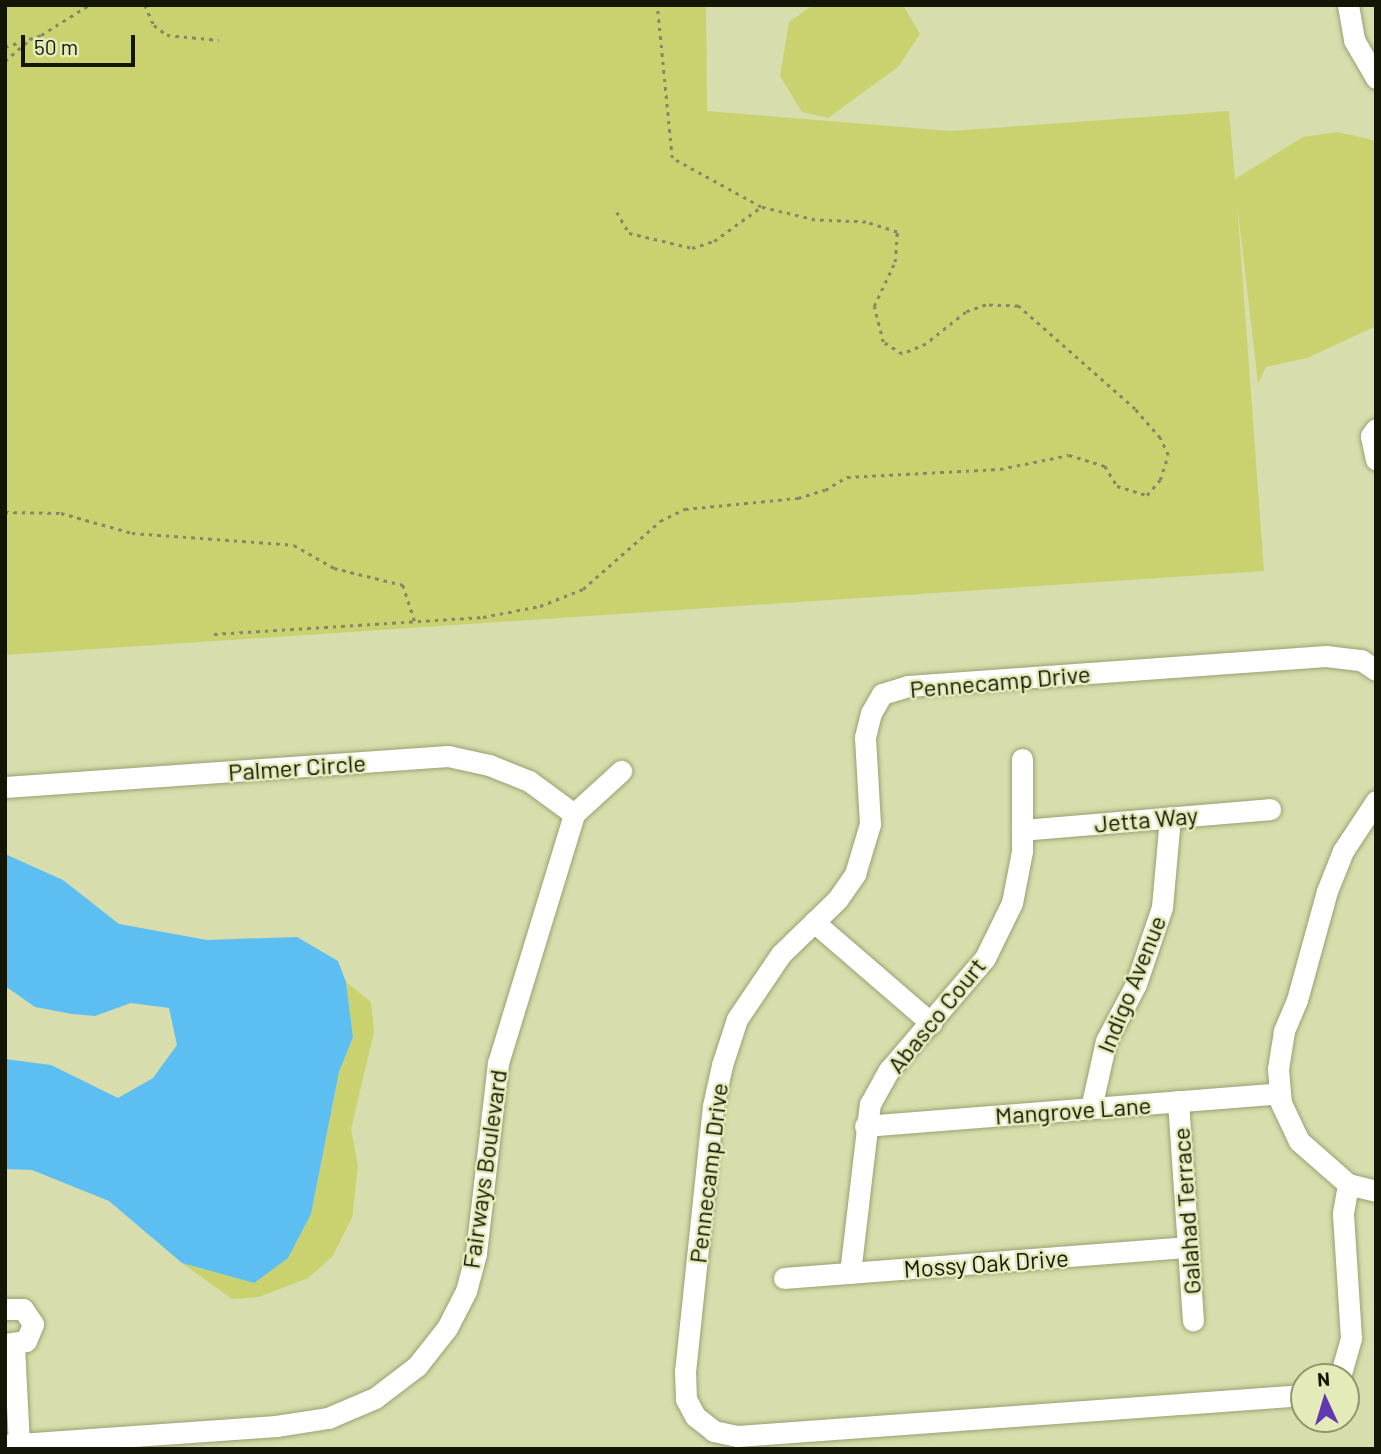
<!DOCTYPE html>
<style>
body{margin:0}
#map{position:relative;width:1381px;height:1454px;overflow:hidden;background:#d7ddac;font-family:Barlow,sans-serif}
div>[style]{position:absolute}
.green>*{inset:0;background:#c9d26f}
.water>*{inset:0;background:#5dbff1}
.path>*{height:2.5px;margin-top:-1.25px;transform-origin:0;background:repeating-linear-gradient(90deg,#848865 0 3.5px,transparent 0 8.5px)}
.roads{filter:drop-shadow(0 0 2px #9ba071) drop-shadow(0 0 2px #9ba071)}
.minor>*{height:21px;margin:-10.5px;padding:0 10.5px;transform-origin:10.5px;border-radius:10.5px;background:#fff}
span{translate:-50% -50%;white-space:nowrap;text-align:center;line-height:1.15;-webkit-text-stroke:5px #e4eab8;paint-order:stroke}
.street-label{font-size:24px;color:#141605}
.frame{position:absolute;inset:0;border:7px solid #141605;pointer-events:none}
.north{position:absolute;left:1290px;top:1363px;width:70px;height:70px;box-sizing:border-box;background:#e4eab8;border:2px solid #919570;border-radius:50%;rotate:356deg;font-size:19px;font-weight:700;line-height:28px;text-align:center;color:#141605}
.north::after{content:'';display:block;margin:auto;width:24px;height:32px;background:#6038b0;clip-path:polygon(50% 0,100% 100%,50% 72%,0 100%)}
.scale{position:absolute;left:21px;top:35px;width:114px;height:32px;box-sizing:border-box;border:4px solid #141605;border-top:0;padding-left:9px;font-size:21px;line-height:24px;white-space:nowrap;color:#141605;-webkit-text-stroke:5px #e4eab8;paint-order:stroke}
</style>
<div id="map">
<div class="green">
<div style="clip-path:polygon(5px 5px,706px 5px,707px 111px,950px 131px,1229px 111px,1235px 179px,1303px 137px,1338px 132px,1376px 141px,1376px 326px,1307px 358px,1266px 367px,1258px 383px,1237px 203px,1264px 571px,5px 655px)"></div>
<div style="clip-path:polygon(813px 5px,903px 5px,920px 34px,898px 67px,828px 118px,802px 112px,780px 76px,789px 22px)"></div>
<div style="clip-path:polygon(346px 982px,371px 1002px,374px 1032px,351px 1129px,358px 1166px,352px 1218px,332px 1257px,308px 1278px,259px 1297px,232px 1299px,182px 1263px,254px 1283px,288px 1257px,311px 1214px,339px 1072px,353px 1037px)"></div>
</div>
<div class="water">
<div style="clip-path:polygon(5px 854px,63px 880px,119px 924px,207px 940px,297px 937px,338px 961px,346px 982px,353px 1037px,339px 1072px,311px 1214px,288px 1258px,254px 1283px,182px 1263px,109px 1201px,32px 1170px,5px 1169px,5px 1059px,51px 1065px,118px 1098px,153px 1078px,177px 1045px,169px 1008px,131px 1003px,95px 1016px,72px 1014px,35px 1007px,5px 986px)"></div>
</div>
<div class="path">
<div style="left:145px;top:5px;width:22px;rotate:66deg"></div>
<div style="left:154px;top:25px;width:16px;rotate:38deg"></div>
<div style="left:167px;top:35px;width:52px;rotate:5.5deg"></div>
<div style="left:5px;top:47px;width:38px;rotate:-18deg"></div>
<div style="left:41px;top:35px;width:57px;rotate:-32deg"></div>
<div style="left:5px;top:61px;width:30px;rotate:-41deg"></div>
<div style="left:617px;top:212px;width:24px;rotate:60deg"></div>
<div style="left:629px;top:233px;width:65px;rotate:13.4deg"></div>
<div style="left:692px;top:248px;width:23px;rotate:-18deg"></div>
<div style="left:714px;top:241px;width:58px;rotate:-35.9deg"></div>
<div style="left:5px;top:512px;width:56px;rotate:1deg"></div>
<div style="left:61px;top:513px;width:74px;rotate:15.7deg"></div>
<div style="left:132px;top:533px;width:162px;rotate:4.2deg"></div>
<div style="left:294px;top:545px;width:46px;rotate:29.9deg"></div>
<div style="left:334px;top:568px;width:71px;rotate:13.8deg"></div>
<div style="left:403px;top:585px;width:39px;rotate:72deg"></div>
<div style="left:214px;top:634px;width:270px;rotate:-3.6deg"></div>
<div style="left:483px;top:617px;width:58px;rotate:-10.9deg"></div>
<div style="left:540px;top:606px;width:46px;rotate:-21.6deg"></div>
<div style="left:583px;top:589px;width:103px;rotate:-41.4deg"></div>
<div style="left:660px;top:521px;width:28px;rotate:-26deg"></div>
<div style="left:685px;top:509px;width:114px;rotate:-5.6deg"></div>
<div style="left:798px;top:498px;width:28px;rotate:-17deg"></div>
<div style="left:825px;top:490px;width:26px;rotate:-31deg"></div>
<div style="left:847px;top:477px;width:153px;rotate:-3deg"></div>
<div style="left:1000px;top:469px;width:70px;rotate:-11.5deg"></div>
<div style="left:1069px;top:455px;width:38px;rotate:17deg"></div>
<div style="left:1105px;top:466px;width:23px;rotate:59deg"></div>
<div style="left:1117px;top:486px;width:31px;rotate:17deg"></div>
<div style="left:1147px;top:495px;width:20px;rotate:-49deg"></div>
<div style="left:1160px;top:480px;width:26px;rotate:-72deg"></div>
<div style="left:1168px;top:455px;width:19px;rotate:-115deg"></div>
<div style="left:1160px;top:438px;width:38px;rotate:-131deg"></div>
<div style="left:1135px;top:409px;width:156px;rotate:-138.6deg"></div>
<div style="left:1018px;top:306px;width:32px;rotate:-178deg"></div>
<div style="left:986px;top:305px;width:21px;rotate:161deg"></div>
<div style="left:966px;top:312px;width:51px;rotate:141.3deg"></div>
<div style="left:926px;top:344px;width:26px;rotate:157deg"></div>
<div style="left:902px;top:354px;width:22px;rotate:-148deg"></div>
<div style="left:883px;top:342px;width:37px;rotate:-104deg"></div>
<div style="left:874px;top:306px;width:49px;rotate:-64.5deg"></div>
<div style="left:895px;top:262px;width:30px;rotate:-86deg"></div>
<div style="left:897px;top:232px;width:33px;rotate:-162deg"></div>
<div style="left:866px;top:222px;width:51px;rotate:-177.8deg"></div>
<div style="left:815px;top:220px;width:56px;rotate:-166.5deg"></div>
<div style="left:761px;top:207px;width:102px;rotate:-151.2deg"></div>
<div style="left:672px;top:158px;width:154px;rotate:-95.6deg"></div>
</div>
<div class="roads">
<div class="minor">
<div style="left:1348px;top:5px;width:36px;rotate:80deg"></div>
<div style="left:1354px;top:40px;width:44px;rotate:59.9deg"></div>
<div style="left:1376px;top:429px;width:9px;rotate:126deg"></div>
<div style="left:1371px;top:436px;width:24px;rotate:78deg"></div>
<div style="left:5px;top:787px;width:444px;rotate:-4deg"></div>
<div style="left:448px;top:756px;width:42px;rotate:12.4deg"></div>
<div style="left:489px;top:765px;width:43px;rotate:21.8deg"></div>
<div style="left:529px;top:781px;width:56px;rotate:36.3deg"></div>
<div style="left:1376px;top:801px;width:60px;rotate:123.4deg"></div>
<div style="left:1343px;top:851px;width:43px;rotate:111.8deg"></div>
<div style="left:1327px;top:891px;width:113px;rotate:105.4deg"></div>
<div style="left:1297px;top:1000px;width:34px;rotate:113deg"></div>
<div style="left:1284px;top:1031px;width:38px;rotate:99deg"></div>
<div style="left:1278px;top:1069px;width:34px;rotate:85deg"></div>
<div style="left:1281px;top:1103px;width:42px;rotate:64.7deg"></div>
<div style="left:1299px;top:1141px;width:65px;rotate:41.3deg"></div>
<div style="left:1348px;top:1184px;width:29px;rotate:14deg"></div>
<div style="left:1022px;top:830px;width:249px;rotate:-4.8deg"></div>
<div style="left:814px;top:922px;width:155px;rotate:40.8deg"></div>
<div style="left:1178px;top:1101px;width:220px;rotate:86.1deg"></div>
<div style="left:1091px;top:1108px;width:69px;rotate:-77.4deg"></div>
<div style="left:1106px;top:1041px;width:64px;rotate:-62.2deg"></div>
<div style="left:1136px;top:984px;width:81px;rotate:-71.3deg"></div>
<div style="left:1162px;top:907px;width:90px;rotate:-84.9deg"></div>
<div style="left:865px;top:1126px;width:416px;rotate:-4.5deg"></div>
<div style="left:850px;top:1273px;width:170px;rotate:-83.3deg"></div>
<div style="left:870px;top:1104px;width:39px;rotate:-61deg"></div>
<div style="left:889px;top:1070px;width:148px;rotate:-49.4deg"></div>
<div style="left:985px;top:958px;width:61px;rotate:-63.9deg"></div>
<div style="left:1012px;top:903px;width:53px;rotate:-79.1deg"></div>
<div style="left:1022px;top:851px;width:92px;rotate:-90deg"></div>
<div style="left:784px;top:1278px;width:405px;rotate:-4.4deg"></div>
<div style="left:5px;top:1309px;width:18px"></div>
<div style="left:23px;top:1309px;width:18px;rotate:56deg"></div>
<div style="left:33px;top:1324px;width:18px;rotate:112deg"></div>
<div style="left:26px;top:1341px;width:21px;rotate:172deg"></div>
<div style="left:14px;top:1346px;width:98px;rotate:87.1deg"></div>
<div style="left:1340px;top:1377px;width:41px;rotate:-74.2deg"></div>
<div style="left:1351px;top:1338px;width:125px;rotate:-93.7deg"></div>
<div style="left:1343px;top:1213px;width:29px;rotate:-80deg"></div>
<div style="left:1304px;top:1395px;width:568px;rotate:175.86deg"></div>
<div style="left:737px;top:1436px;width:24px;rotate:-168deg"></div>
<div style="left:714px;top:1431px;width:24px;rotate:-142deg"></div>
<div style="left:695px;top:1416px;width:19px;rotate:-118deg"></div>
<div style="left:686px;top:1399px;width:27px;rotate:-92deg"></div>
<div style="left:685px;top:1372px;width:267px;rotate:-84deg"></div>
<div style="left:713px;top:1106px;width:42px;rotate:-77.6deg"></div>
<div style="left:722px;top:1065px;width:48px;rotate:-71.9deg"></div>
<div style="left:737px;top:1019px;width:78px;rotate:-55.9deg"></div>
<div style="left:781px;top:954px;width:78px;rotate:-44deg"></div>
<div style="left:837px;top:900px;width:32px;rotate:-55deg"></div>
<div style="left:855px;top:874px;width:52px;rotate:-73.3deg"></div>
<div style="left:870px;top:824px;width:87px;rotate:-93.3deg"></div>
<div style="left:865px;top:737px;width:25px;rotate:-76deg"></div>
<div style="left:871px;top:713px;width:22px;rotate:-60deg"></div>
<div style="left:882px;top:694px;width:27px;rotate:-17deg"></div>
<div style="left:908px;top:686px;width:419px;rotate:-4.1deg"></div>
<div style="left:1326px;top:656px;width:35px;rotate:7deg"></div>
<div style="left:1361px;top:660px;width:18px;rotate:34deg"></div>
<div style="left:5px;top:1445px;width:272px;rotate:-4deg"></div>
<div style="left:276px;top:1426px;width:53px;rotate:-8.7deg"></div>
<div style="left:328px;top:1418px;width:51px;rotate:-23.1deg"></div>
<div style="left:375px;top:1398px;width:53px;rotate:-37.3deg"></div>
<div style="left:417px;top:1366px;width:48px;rotate:-51.7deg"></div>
<div style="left:447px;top:1328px;width:42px;rotate:-62.8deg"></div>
<div style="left:466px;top:1291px;width:39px;rotate:-75deg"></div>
<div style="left:476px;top:1253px;width:191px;rotate:-83.4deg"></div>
<div style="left:498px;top:1063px;width:260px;rotate:-73deg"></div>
<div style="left:574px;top:814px;width:64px;rotate:-42.5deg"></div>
</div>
</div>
<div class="street-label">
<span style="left:1000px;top:681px;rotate:-5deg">Pennecamp Drive</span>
<span style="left:297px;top:767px;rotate:-4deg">Palmer Circle</span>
<span style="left:1146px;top:819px;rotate:-5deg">Jetta Way</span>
<span style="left:1131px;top:984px;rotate:-68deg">Indigo Avenue</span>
<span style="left:936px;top:1015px;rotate:-51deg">Abasco Court</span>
<span style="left:1073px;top:1110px;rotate:-4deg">Mangrove Lane</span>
<span style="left:484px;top:1169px;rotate:-82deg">Fairways Boulevard</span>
<span style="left:708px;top:1173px;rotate:-83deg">Pennecamp Drive</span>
<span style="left:1186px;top:1211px;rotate:-94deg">Galahad Terrace</span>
<span style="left:986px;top:1263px;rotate:-4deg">Mossy Oak Drive</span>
</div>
<div class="frame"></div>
<div class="north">N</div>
<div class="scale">50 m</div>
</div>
